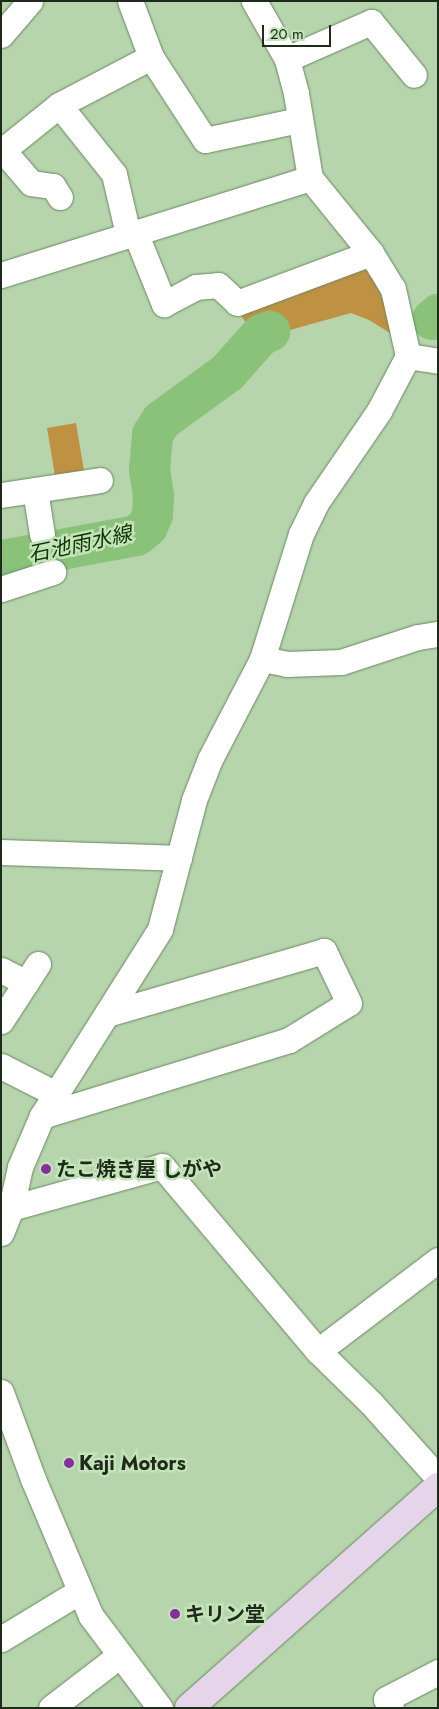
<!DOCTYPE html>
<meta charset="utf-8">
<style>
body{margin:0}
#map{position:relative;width:439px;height:1709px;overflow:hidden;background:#b6d5ac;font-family:Jost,"Noto Sans JP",sans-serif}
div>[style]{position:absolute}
.green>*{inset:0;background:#bf9142}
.river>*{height:41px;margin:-20.5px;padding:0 20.5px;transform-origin:20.5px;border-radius:20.5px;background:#89c278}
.roads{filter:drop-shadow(0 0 1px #6b8862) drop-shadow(0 0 1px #6b8862)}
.street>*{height:25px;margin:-12.5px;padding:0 12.5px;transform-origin:12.5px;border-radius:12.5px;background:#fff}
.secondary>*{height:28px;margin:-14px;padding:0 14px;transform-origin:14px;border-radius:14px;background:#e6d4eb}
.dots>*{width:14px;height:14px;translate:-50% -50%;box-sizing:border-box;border:2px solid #c3e3b9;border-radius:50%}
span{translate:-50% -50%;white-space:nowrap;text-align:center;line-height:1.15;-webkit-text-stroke:5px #c3e3b9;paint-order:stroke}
.poi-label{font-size:20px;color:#1e2a1a;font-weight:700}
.left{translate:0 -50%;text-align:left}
.water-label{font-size:21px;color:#113603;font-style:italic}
.frame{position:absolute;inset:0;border:2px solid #1e2a1a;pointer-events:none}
.scale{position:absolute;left:262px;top:25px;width:69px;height:22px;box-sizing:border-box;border:2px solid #1e2a1a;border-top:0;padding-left:6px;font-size:15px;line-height:18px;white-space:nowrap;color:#1e2a1a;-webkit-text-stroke:4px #c3e3b9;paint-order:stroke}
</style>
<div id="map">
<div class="green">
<div style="clip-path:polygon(359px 268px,370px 272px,386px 306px,390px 321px,390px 333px,369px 320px,351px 313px,272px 335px,268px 323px,249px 328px,241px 315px)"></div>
<div style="clip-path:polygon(76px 423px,84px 471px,55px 476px,47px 428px)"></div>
</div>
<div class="river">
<div style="left:432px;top:319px;width:8px;rotate:-40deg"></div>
<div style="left:1px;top:560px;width:137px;rotate:-10.5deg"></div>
<div style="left:136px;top:535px;width:14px;rotate:-39deg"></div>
<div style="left:147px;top:526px;width:13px;rotate:-67deg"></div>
<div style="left:152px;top:514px;width:19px;rotate:-87deg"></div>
<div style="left:153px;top:495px;width:26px;rotate:-99deg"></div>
<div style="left:149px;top:469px;width:35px;rotate:-85deg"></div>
<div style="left:152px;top:434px;width:17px;rotate:-57deg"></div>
<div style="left:161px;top:420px;width:82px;rotate:-36deg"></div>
<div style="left:227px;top:372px;width:51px;rotate:-48.2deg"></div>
<div style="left:261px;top:334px;width:9px;rotate:-21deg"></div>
</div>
<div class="roads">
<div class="street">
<div style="left:130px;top:1px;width:60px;rotate:69.4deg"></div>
<div style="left:151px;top:57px;width:99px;rotate:57deg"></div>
<div style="left:205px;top:140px;width:96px;rotate:-12deg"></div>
<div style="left:1px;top:35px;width:45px;rotate:-49.5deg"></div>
<div style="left:287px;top:59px;width:92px;rotate:-23.8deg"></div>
<div style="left:371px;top:22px;width:68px;rotate:50.9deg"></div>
<div style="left:59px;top:105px;width:88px;rotate:51.4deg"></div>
<div style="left:114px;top:174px;width:62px;rotate:76.9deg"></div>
<div style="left:1px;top:148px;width:46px;rotate:49.4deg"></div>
<div style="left:31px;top:183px;width:22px;rotate:8deg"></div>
<div style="left:53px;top:186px;width:13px;rotate:58deg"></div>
<div style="left:3px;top:150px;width:72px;rotate:-38.8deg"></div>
<div style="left:59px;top:105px;width:104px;rotate:-27.6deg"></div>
<div style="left:135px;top:232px;width:78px;rotate:68.1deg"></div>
<div style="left:164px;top:304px;width:36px;rotate:-28deg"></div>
<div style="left:196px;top:287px;width:22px;rotate:-5deg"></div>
<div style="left:218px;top:285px;width:26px;rotate:43deg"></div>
<div style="left:237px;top:303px;width:143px;rotate:-20.5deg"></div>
<div style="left:1px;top:275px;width:324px;rotate:-17.4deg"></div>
<div style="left:408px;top:356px;width:30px;rotate:9deg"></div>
<div style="left:35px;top:490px;width:45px;rotate:81deg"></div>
<div style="left:1px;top:495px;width:100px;rotate:-8.6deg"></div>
<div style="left:1px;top:589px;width:55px;rotate:-18.1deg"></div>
<div style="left:262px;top:659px;width:25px;rotate:11deg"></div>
<div style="left:287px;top:664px;width:54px;rotate:-2.1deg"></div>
<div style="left:341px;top:662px;width:81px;rotate:-18deg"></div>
<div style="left:418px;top:637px;width:20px;rotate:-9deg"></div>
<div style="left:1px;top:852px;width:178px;rotate:1.9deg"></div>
<div style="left:1px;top:970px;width:28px;rotate:27deg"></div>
<div style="left:1px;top:1021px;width:68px;rotate:-57deg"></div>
<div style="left:1px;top:1066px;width:62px;rotate:27deg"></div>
<div style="left:42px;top:1116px;width:258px;rotate:-17.1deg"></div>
<div style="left:289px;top:1040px;width:70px;rotate:-31.7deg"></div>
<div style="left:349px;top:1003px;width:58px;rotate:-115.7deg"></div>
<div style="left:324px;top:951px;width:226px;rotate:163.8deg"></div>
<div style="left:11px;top:1208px;width:157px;rotate:-15.5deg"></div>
<div style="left:162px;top:1166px;width:242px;rotate:49.9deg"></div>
<div style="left:318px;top:1351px;width:74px;rotate:44.5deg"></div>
<div style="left:371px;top:1403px;width:101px;rotate:48.2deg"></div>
<div style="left:1px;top:1233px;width:27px;rotate:-68deg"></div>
<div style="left:11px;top:1208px;width:42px;rotate:-77.6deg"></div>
<div style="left:20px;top:1167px;width:56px;rotate:-66.7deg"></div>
<div style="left:42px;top:1116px;width:221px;rotate:-57.7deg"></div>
<div style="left:160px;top:929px;width:133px;rotate:-75.2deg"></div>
<div style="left:194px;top:800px;width:44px;rotate:-68.7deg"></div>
<div style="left:210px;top:759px;width:113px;rotate:-62.5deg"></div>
<div style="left:262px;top:659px;width:131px;rotate:-72.7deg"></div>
<div style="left:301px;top:534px;width:34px;rotate:-64deg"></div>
<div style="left:316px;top:503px;width:112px;rotate:-55.6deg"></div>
<div style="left:379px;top:411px;width:62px;rotate:-62.2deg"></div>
<div style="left:408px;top:356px;width:69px;rotate:-102.6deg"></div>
<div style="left:393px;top:289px;width:42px;rotate:-121.4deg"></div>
<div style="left:371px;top:253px;width:97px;rotate:-129.1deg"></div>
<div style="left:310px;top:178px;width:86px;rotate:-99.4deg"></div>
<div style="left:296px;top:93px;width:35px;rotate:-105deg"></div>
<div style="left:287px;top:59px;width:67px;rotate:-119.6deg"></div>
<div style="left:318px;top:1351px;width:151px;rotate:-37.2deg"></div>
<div style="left:1px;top:1392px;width:93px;rotate:69.8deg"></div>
<div style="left:33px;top:1479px;width:149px;rotate:67.1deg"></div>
<div style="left:91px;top:1616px;width:115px;rotate:53.1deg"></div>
<div style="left:1px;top:1639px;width:92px;rotate:-31.3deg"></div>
<div style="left:51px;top:1708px;width:87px;rotate:-37.5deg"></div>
<div style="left:391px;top:1708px;width:10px;rotate:-119deg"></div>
<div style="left:386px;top:1699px;width:59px;rotate:-27.4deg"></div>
</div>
<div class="secondary">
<div style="left:189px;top:1708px;width:333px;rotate:-41.6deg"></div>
</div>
</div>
<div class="dots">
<div style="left:46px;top:1169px;background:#862f9c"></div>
<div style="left:69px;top:1463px;background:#862f9c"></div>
<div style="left:175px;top:1614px;background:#862f9c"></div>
</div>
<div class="poi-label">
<span class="left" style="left:56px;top:1169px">たこ焼き屋 しがや</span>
<span class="left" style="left:79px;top:1463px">Kaji Motors</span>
<span class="left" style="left:185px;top:1614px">キリン堂</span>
</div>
<div class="water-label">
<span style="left:80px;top:544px;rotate:-12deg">石池雨水線</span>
</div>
<div class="frame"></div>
<div class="scale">20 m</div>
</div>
